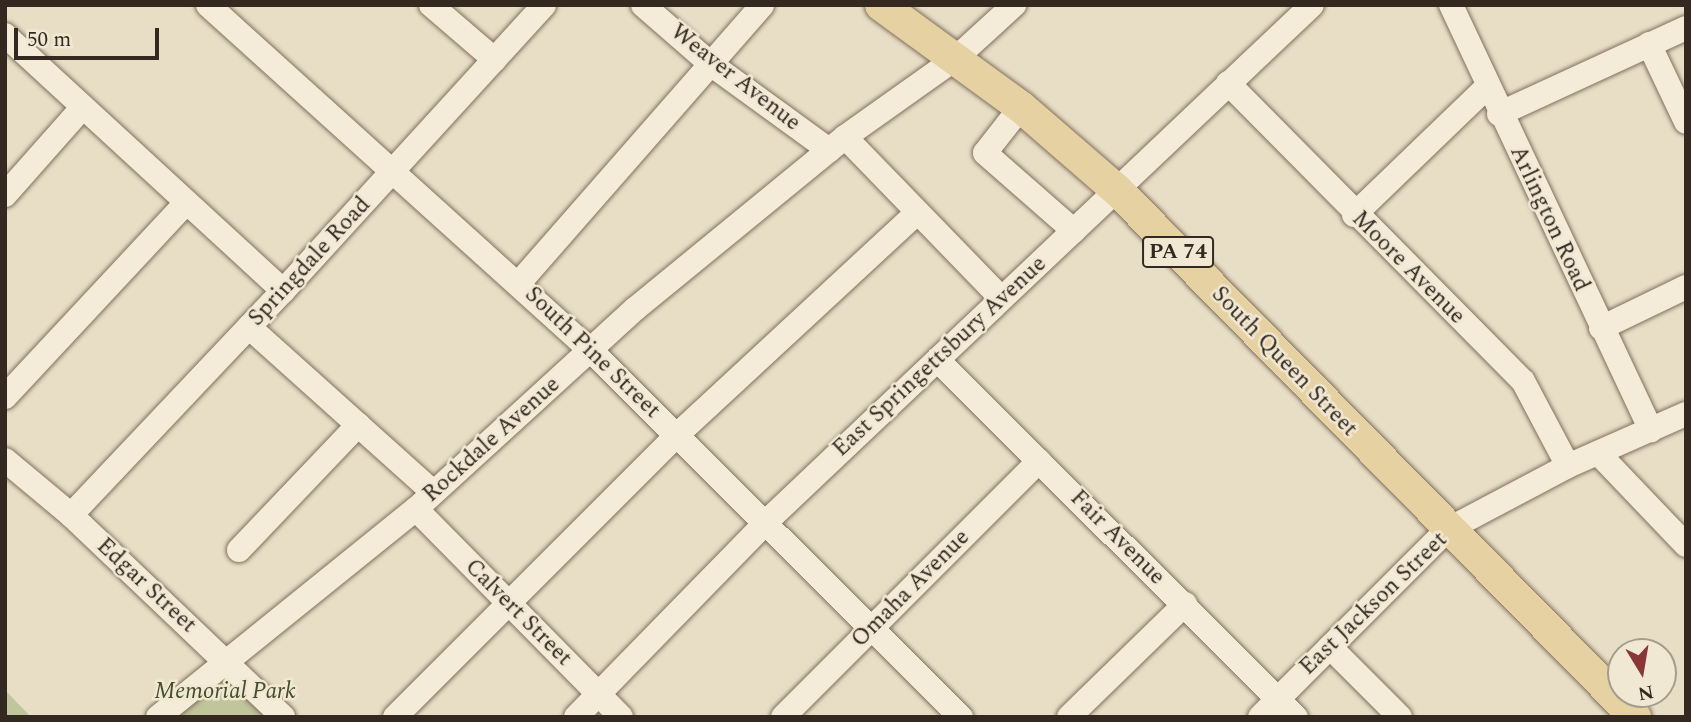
<!DOCTYPE html>
<style>
body{margin:0}
#map{position:relative;width:1691px;height:722px;overflow:hidden;background:#e8dec6;font-family:Spectral,serif}
div>[style]{position:absolute}
.green>*{inset:0;background:#c0c59b}
.roads{filter:drop-shadow(0 0 2px #81705e) drop-shadow(0 0 2px #81705e)}
.minor>*{height:24px;margin:-12px;padding:0 12px;transform-origin:12px;border-radius:12px;background:#f4ebd8}
.major>*{height:32px;margin:-16px;padding:0 16px;transform-origin:16px;border-radius:16px;background:#e6d1a2}
span{translate:-50% -50%;white-space:nowrap;text-align:center;line-height:1.15;-webkit-text-stroke:5px #f1e8d4;paint-order:stroke}
.shield-label span{padding:2px 5px;background:#f1e8d4;border:2px solid;border-radius:5px;-webkit-text-stroke-width:0}
.shield-label{font-size:21px;color:#332920;font-weight:700}
.street-label{font-size:23px;color:#332920}
.park-label{font-size:23px;color:#444d29;font-style:italic}
.frame{position:absolute;inset:0;border:7px solid #332920;pointer-events:none}
.north{position:absolute;left:1607px;top:638px;width:70px;height:70px;box-sizing:border-box;background:#f1e8d4;border:2px solid #a59c8c;border-radius:50%;rotate:169deg;font-size:19px;font-weight:700;line-height:28px;text-align:center;color:#332920}
.north::after{content:'';display:block;margin:auto;width:24px;height:32px;background:#883636;clip-path:polygon(50% 0,100% 100%,50% 72%,0 100%)}
.scale{position:absolute;left:14px;top:28px;width:145px;height:32px;box-sizing:border-box;border:4px solid #332920;border-top:0;padding-left:9px;font-size:21px;line-height:24px;white-space:nowrap;color:#332920;-webkit-text-stroke:5px #f1e8d4;paint-order:stroke}
</style>
<div id="map">
<div class="green">
<div style="clip-path:polygon(226px 660px,283px 717px,158px 717px)"></div>
<div style="clip-path:polygon(5px 690px,31px 717px,5px 717px)"></div>
</div>
<div class="roads">
<div class="minor">
<div style="left:208px;top:5px;width:515px;rotate:42.09deg"></div>
<div style="left:590px;top:350px;width:522px;rotate:44.69deg"></div>
<div style="left:431px;top:5px;width:84px;rotate:40.7deg"></div>
<div style="left:643px;top:5px;width:91px;rotate:41deg"></div>
<div style="left:712px;top:65px;width:145px;rotate:36deg"></div>
<div style="left:1451px;top:5px;width:470px;rotate:64.8deg"></div>
<div style="left:5px;top:35px;width:378px;rotate:42.6deg"></div>
<div style="left:1649px;top:44px;width:86px;rotate:64.6deg"></div>
<div style="left:1228px;top:83px;width:419px;rotate:45.3deg"></div>
<div style="left:1523px;top:381px;width:96px;rotate:62.1deg"></div>
<div style="left:1021px;top:107px;width:58px;rotate:128deg"></div>
<div style="left:985px;top:153px;width:118px;rotate:41.2deg"></div>
<div style="left:1499px;top:114px;width:206px;rotate:-24.7deg"></div>
<div style="left:845px;top:137px;width:224px;rotate:45.9deg"></div>
<div style="left:5px;top:195px;width:116px;rotate:-48.5deg"></div>
<div style="left:1354px;top:215px;width:185px;rotate:-43.9deg"></div>
<div style="left:519px;top:283px;width:369px;rotate:-48.8deg"></div>
<div style="left:249px;top:327px;width:247px;rotate:41.9deg"></div>
<div style="left:1601px;top:328px;width:94px;rotate:-25.8deg"></div>
<div style="left:937px;top:360px;width:506px;rotate:44.84deg"></div>
<div style="left:5px;top:397px;width:262px;rotate:-47deg"></div>
<div style="left:1598px;top:453px;width:127px;rotate:46.3deg"></div>
<div style="left:5px;top:460px;width:86px;rotate:39.8deg"></div>
<div style="left:71px;top:515px;width:293px;rotate:43.6deg"></div>
<div style="left:416px;top:509px;width:292px;rotate:45.4deg"></div>
<div style="left:71px;top:515px;width:308px;rotate:-46.6deg"></div>
<div style="left:283px;top:291px;width:387px;rotate:-47.6deg"></div>
<div style="left:239px;top:550px;width:173px;rotate:-46.4deg"></div>
<div style="left:1330px;top:647px;width:99px;rotate:45deg"></div>
<div style="left:158px;top:717px;width:331px;rotate:-38.9deg"></div>
<div style="left:416px;top:509px;width:297px;rotate:-42.4deg"></div>
<div style="left:635px;top:309px;width:271px;rotate:-39.3deg"></div>
<div style="left:845px;top:137px;width:136px;rotate:-35.4deg"></div>
<div style="left:956px;top:58px;width:79px;rotate:-42.4deg"></div>
<div style="left:395px;top:717px;width:399px;rotate:-45deg"></div>
<div style="left:677px;top:435px;width:326px;rotate:-42.8deg"></div>
<div style="left:576px;top:717px;width:271px;rotate:-45.7deg"></div>
<div style="left:765px;top:523px;width:753px;rotate:-43.44deg"></div>
<div style="left:783px;top:717px;width:362px;rotate:-45deg"></div>
<div style="left:1069px;top:717px;width:162px;rotate:-44.2deg"></div>
<div style="left:1260px;top:717px;width:264px;rotate:-45deg"></div>
<div style="left:1447px;top:530px;width:137px;rotate:-27.9deg"></div>
<div style="left:1568px;top:466px;width:129px;rotate:-23.8deg"></div>
</div>
<div class="major">
<div style="left:881px;top:5px;width:173px;rotate:36.1deg"></div>
<div style="left:1021px;top:107px;width:128px;rotate:40.9deg"></div>
<div style="left:1118px;top:191px;width:738px;rotate:45.49deg"></div>
</div>
</div>
<div class="shield-label">
<span style="left:1178px;top:252px">PA 74</span>
</div>
<div class="street-label">
<span style="left:735px;top:78px;rotate:38deg">Weaver Avenue</span>
<span style="left:1549px;top:219px;rotate:65deg">Arlington Road</span>
<span style="left:310px;top:262px;rotate:-47deg">Springdale Road</span>
<span style="left:1408px;top:268px;rotate:45deg">Moore Avenue</span>
<span style="left:592px;top:353px;rotate:44deg">South Pine Street</span>
<span style="left:940px;top:357px;rotate:-43deg">East Springettsbury Avenue</span>
<span style="left:1284px;top:362px;rotate:46deg">South Queen Street</span>
<span style="left:492px;top:440px;rotate:-42deg">Rockdale Avenue</span>
<span style="left:1117px;top:538px;rotate:45deg">Fair Avenue</span>
<span style="left:146px;top:586px;rotate:43deg">Edgar Street</span>
<span style="left:911px;top:589px;rotate:-45deg">Omaha Avenue</span>
<span style="left:1374px;top:604px;rotate:-44deg">East Jackson Street</span>
<span style="left:518px;top:613px;rotate:45deg">Calvert Street</span>
</div>
<div class="park-label">
<span style="left:225px;top:692px">Memorial Park</span>
</div>
<div class="frame"></div>
<div class="north">N</div>
<div class="scale">50 m</div>
</div>
